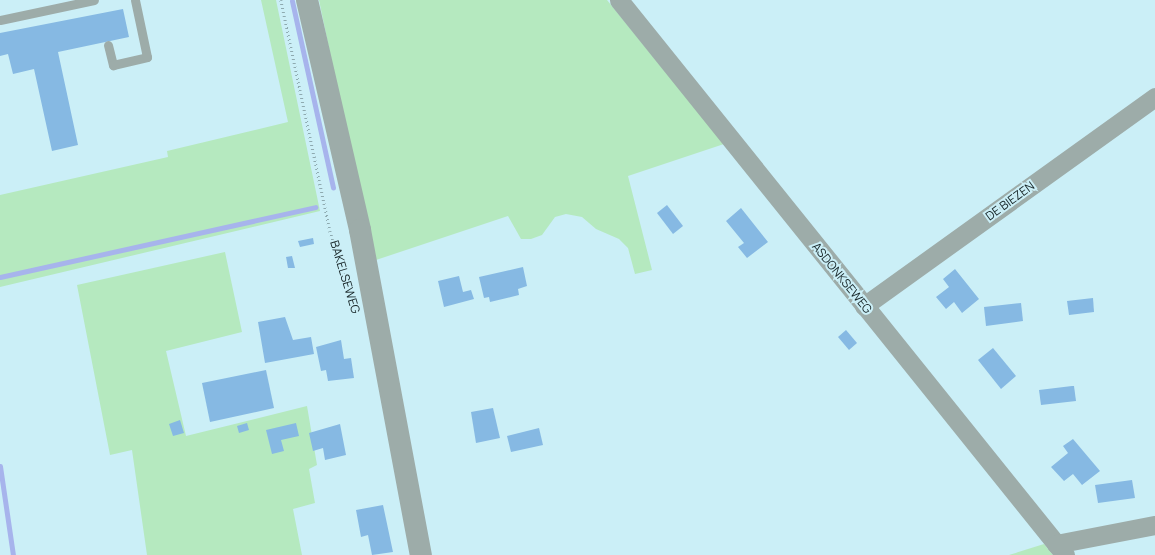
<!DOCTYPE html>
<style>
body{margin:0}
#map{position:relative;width:1155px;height:555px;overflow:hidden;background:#cbeff7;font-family:Manrope,sans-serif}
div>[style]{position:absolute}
.green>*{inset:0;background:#b5e9bf}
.stream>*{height:5px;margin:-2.5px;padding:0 2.5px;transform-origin:2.5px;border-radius:2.5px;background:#a7b4ec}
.building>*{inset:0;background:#86b9e3}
.path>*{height:2.5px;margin-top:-1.25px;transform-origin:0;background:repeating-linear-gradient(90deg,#8eaab0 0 1px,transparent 0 4px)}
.service>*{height:9px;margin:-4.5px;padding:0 4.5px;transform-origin:4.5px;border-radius:4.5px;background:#9daca9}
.minor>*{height:19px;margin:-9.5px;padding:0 9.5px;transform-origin:9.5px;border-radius:9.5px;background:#9daca9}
.tertiary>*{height:22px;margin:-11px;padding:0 11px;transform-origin:11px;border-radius:11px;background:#9daca9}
span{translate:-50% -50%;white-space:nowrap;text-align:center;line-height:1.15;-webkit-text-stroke:4px #cbeff7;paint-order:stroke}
.street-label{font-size:12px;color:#152325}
</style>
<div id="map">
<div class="green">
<div style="clip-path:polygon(261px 0,276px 0,320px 211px,0 287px,0 195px,168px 157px,167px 151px,288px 122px)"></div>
<div style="clip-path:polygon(319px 0,607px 0,724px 144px,628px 176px,652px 270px,635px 274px,628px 248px,619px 239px,596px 229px,582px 217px,566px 214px,555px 217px,542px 235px,531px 239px,521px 239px,508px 216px,373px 261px)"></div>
<div style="clip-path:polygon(225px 252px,242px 332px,166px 351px,186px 436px,307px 406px,317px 465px,309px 469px,315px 503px,293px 509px,302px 555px,147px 555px,132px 450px,110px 455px,77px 285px)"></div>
<div style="clip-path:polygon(1044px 544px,1053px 555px,1009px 555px)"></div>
</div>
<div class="stream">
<div style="left:292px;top:1px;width:191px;rotate:77.6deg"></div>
<div style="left:0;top:277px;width:323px;rotate:-12.5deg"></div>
<div style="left:0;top:466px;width:90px;rotate:81.7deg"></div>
</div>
<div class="building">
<div style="clip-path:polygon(123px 9px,129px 37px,58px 52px,78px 145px,52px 151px,34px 69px,13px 74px,8px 54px,0 56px,0 33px)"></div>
<div style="clip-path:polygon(667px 205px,683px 226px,673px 234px,657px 213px)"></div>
<div style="clip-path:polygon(741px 208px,768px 242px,747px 258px,738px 247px,744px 243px,726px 221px)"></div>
<div style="clip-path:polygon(313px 238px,314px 244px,300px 247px,298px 241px)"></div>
<div style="clip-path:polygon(292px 256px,295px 268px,288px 268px,286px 257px)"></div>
<div style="clip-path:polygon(523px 267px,527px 286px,518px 289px,519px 295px,490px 302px,489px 297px,484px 298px,479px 277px)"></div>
<div style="clip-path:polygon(955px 269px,979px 299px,962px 313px,954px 302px,946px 309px,936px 297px,949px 287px,943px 279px)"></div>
<div style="clip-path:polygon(459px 276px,463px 292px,471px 290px,474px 299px,444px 307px,438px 281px)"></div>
<div style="clip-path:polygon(1093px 298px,1094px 312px,1069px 315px,1067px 301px)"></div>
<div style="clip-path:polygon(1021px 303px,1023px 321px,986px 326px,984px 307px)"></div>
<div style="clip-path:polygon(285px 317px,293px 340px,311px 337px,314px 354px,265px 363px,258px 322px)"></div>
<div style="clip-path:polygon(846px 330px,857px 343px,849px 350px,838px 337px)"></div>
<div style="clip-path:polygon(341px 340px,344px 359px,351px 358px,354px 378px,328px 381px,326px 370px,321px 371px,316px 347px)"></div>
<div style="clip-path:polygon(993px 348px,1016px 376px,1001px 389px,978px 360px)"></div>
<div style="clip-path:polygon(266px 370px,274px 408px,210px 422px,202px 383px)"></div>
<div style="clip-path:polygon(1072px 386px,1074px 386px,1076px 401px,1041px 405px,1039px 390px)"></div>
<div style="clip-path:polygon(493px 408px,500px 438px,476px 443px,471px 412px)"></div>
<div style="clip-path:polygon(180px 420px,184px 433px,173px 436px,169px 424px)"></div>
<div style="clip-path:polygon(247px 423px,249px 430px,239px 433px,237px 426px)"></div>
<div style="clip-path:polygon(296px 423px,299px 436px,281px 440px,284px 451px,272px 454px,266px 430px)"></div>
<div style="clip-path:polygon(340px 424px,346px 455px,325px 460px,323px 448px,313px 451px,309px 433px)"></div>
<div style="clip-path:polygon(539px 428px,543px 445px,511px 452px,507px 436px)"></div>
<div style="clip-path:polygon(1073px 439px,1100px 471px,1082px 485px,1073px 474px,1064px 481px,1051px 467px,1068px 453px,1063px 446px)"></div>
<div style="clip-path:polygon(1132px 480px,1135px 498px,1098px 503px,1095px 485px)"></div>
<div style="clip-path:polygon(383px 505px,393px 552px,372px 555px,368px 535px,361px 537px,356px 510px)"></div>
</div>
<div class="path">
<div style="left:281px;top:0;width:236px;rotate:78deg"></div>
<div style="left:330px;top:231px;width:67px;rotate:71.8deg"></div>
</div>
<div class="service">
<div style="left:0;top:20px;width:96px;rotate:-12deg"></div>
<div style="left:108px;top:45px;width:21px;rotate:76deg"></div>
<div style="left:113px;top:65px;width:35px;rotate:-13deg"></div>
<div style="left:147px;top:57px;width:58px;rotate:-101.9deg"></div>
</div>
<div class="minor">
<div style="left:619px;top:0;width:712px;rotate:51.21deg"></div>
<div style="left:864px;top:306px;width:358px;rotate:-35.7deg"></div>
<div style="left:1056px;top:544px;width:101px;rotate:-10.9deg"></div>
</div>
<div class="tertiary">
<div style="left:307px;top:0;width:236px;rotate:77deg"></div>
<div style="left:360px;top:230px;width:331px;rotate:79.4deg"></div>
</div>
<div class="street-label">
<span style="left:1010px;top:201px;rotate:-36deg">DE BIEZEN</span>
<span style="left:345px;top:277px;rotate:73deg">BAKELSEWEG</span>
<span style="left:842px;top:278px;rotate:51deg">ASDONKSEWEG</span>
</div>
</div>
